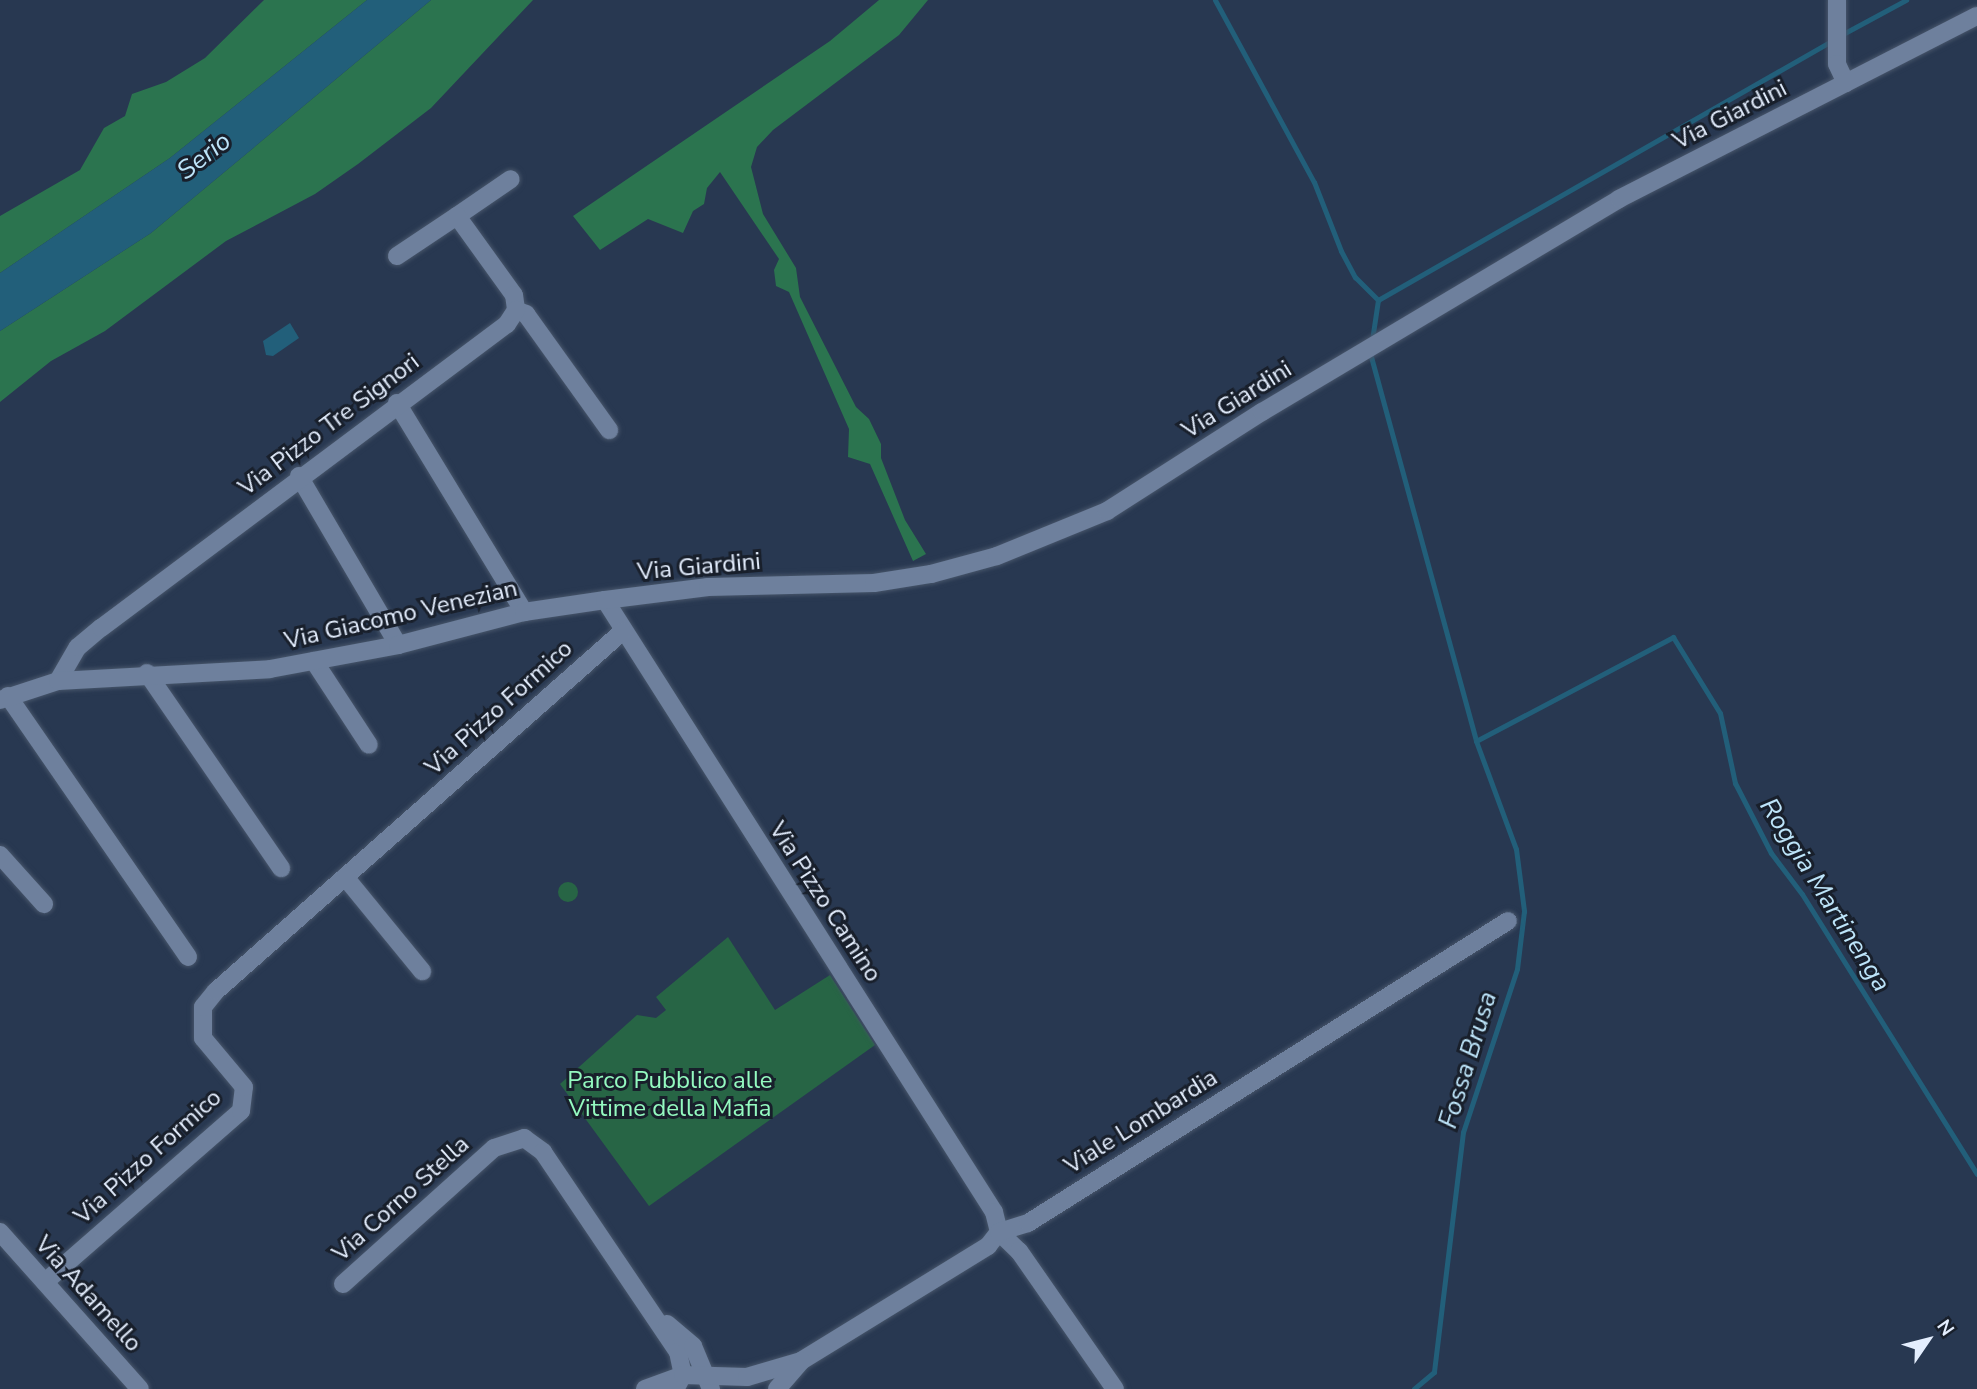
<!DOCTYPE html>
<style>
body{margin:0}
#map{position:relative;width:1977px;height:1389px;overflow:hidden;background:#283851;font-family:"Nunito Sans",sans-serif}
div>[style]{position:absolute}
.green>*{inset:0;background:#276545}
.round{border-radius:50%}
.forest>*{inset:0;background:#2b744f}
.water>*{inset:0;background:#225f7a}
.stream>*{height:5px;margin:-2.5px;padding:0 2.5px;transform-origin:2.5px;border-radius:2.5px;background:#225f7a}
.roads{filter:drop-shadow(0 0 2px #47556a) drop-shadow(0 0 2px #47556a)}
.street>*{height:18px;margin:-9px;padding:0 9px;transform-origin:9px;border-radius:9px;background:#6e809d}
span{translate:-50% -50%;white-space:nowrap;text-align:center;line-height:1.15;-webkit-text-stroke:6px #181f2b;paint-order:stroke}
.street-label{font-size:24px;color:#e4eefe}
.park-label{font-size:24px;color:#94fac0}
.water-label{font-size:26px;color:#bde4f9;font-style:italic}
.north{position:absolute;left:1893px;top:1305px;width:70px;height:70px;-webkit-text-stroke:5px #181f2b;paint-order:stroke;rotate:55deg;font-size:19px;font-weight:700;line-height:28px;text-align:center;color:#e4eefe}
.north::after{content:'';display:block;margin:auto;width:24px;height:32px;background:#e4eefe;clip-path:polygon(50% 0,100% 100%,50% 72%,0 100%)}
</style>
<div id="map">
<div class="green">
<div class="round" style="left:558px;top:882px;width:20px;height:20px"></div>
<div style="clip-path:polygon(728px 937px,775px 1010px,830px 975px,875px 1045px,649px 1206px,560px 1084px,637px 1015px,656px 1018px,666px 1010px,656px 997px)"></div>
</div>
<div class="forest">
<div style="clip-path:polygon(264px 0,367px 0,170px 158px,0 273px,0 216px,80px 170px,104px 128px,125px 116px,132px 94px,166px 82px,205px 58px)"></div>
<div style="clip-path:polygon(431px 0,533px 0,431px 108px,358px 164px,315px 194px,226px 241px,105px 331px,51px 361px,0 402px,0 331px,151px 233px)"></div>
<div style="clip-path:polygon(879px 0,928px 0,899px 35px,773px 130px,757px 147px,751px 167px,763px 214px,796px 268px,800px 297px,856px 407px,869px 419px,881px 444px,881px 458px,905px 520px,926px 554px,913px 561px,870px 464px,848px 457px,849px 429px,789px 292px,776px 286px,774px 270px,779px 259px,720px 172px,707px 188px,704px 204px,693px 211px,683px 233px,648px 219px,600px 250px,573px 216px,830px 41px)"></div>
</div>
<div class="water">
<div style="clip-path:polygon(367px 0,431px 0,151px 233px,0 331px,0 273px,170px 158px)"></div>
<div style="clip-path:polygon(290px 323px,299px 338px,273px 356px,266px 355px,263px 341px)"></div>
</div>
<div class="stream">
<div style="left:1215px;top:0;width:207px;rotate:61.5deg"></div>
<div style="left:1314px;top:182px;width:74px;rotate:68.6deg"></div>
<div style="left:1341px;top:251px;width:30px;rotate:62deg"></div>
<div style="left:1355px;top:277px;width:33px;rotate:45deg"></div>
<div style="left:1841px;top:35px;width:74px;rotate:-28.3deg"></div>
<div style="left:1372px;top:340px;width:40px;rotate:-81.5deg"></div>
<div style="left:1378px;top:300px;width:524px;rotate:-29.74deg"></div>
<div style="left:1370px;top:353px;width:402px;rotate:74.7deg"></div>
<div style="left:1476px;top:741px;width:115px;rotate:69.7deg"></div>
<div style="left:1516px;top:849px;width:63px;rotate:82.6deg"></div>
<div style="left:1524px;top:911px;width:58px;rotate:96.9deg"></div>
<div style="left:1517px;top:969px;width:172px;rotate:108.3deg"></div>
<div style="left:1463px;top:1132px;width:242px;rotate:96.9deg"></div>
<div style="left:1434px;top:1372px;width:26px;rotate:140deg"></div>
<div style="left:1476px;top:741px;width:223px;rotate:-27.8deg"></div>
<div style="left:1673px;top:637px;width:89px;rotate:58.3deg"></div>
<div style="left:1720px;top:713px;width:72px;rotate:77.9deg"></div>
<div style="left:1735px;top:783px;width:79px;rotate:62.8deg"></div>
<div style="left:1771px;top:853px;width:51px;rotate:52.9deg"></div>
<div style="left:1802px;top:894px;width:330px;rotate:58deg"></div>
</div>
<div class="roads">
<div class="street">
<div style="left:1837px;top:0;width:64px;rotate:90deg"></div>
<div style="left:1837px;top:64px;width:21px;rotate:65deg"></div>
<div style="left:457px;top:216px;width:65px;rotate:-34.4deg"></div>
<div style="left:397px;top:256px;width:72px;rotate:-33.7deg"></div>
<div style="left:457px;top:216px;width:97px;rotate:54.2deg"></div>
<div style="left:514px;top:295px;width:15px;rotate:82deg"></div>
<div style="left:516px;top:310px;width:11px;rotate:22deg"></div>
<div style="left:526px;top:314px;width:143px;rotate:54.4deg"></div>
<div style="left:397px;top:403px;width:245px;rotate:58.7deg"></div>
<div style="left:299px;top:476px;width:196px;rotate:59.6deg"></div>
<div style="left:605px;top:600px;width:725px;rotate:57.56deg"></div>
<div style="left:994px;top:1212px;width:21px;rotate:76deg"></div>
<div style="left:999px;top:1232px;width:28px;rotate:44deg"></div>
<div style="left:1019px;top:1251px;width:168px;rotate:55.2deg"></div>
<div style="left:314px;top:661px;width:100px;rotate:56.8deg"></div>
<div style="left:147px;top:673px;width:237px;rotate:55.5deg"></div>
<div style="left:58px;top:681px;width:39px;rotate:-60deg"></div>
<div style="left:78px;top:647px;width:30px;rotate:-40deg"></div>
<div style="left:101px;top:628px;width:507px;rotate:-36.82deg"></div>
<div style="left:507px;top:324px;width:17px;rotate:-57deg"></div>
<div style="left:8px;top:696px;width:317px;rotate:55.4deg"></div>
<div style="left:0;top:700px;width:61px;rotate:-18.1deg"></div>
<div style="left:58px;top:681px;width:212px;rotate:-3.2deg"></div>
<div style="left:270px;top:669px;width:130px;rotate:-10.6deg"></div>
<div style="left:398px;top:645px;width:130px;rotate:-14.7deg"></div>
<div style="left:524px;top:612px;width:82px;rotate:-8.4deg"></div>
<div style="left:605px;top:600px;width:104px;rotate:-7.2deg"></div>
<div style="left:708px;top:587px;width:166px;rotate:-1.4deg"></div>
<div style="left:874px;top:583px;width:58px;rotate:-9deg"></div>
<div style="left:931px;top:574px;width:68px;rotate:-15.3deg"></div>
<div style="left:997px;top:556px;width:119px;rotate:-22.2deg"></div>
<div style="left:1107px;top:511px;width:184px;rotate:-32.6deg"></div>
<div style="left:1262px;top:412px;width:416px;rotate:-30.8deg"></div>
<div style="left:1619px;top:199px;width:402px;rotate:-27.1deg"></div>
<div style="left:0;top:855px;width:66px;rotate:48.1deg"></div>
<div style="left:345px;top:877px;width:122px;rotate:50.7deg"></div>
<div style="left:0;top:1232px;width:210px;rotate:48.3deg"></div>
<div style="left:45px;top:1282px;width:260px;rotate:-41.1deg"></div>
<div style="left:241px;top:1111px;width:24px;rotate:-83deg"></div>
<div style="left:244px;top:1087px;width:64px;rotate:-129.9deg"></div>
<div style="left:203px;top:1038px;width:31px;rotate:-90deg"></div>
<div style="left:203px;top:1007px;width:21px;rotate:-51deg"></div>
<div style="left:216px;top:991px;width:543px;rotate:-41.49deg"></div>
<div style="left:343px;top:1284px;width:203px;rotate:-42deg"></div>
<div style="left:494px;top:1148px;width:32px;rotate:-18deg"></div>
<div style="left:524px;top:1138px;width:24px;rotate:36deg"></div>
<div style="left:543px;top:1152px;width:241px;rotate:56deg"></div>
<div style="left:678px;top:1352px;width:24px;rotate:78deg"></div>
<div style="left:683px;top:1375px;width:13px;rotate:119deg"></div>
<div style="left:667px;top:1324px;width:34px;rotate:40deg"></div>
<div style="left:693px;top:1346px;width:47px;rotate:67.3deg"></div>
<div style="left:645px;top:1389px;width:40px;rotate:-20.2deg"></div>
<div style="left:683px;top:1375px;width:64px;rotate:1.8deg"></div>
<div style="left:747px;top:1377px;width:56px;rotate:-16.5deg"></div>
<div style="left:801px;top:1361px;width:220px;rotate:-31.6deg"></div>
<div style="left:988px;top:1246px;width:18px;rotate:-52deg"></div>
<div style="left:999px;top:1232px;width:30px;rotate:-17deg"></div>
<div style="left:1028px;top:1223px;width:567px;rotate:-32.18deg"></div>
<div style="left:777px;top:1389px;width:37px;rotate:-49deg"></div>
</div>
</div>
<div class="street-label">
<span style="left:1730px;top:115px;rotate:-27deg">Via Giardini</span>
<span style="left:1237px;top:400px;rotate:-32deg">Via Giardini</span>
<span style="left:329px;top:425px;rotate:-37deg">Via Pizzo Tre Signori</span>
<span style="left:699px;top:567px;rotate:-5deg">Via Giardini</span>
<span style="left:401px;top:615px;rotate:-13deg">Via Giacomo Venezian</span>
<span style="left:499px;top:708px;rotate:-42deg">Via Pizzo Formico</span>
<span style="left:825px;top:902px;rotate:57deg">Via Pizzo Camino</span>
<span style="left:1141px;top:1122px;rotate:-32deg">Viale Lombardia</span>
<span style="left:148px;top:1157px;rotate:-42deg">Via Pizzo Formico</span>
<span style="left:401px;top:1199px;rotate:-42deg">Via Corno Stella</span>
<span style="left:88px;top:1294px;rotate:48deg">Via Adamello</span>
</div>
<div class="park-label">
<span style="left:670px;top:1095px">Parco Pubblico alle<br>Vittime della Mafia</span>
</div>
<div class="water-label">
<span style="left:204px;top:156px;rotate:-38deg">Serio</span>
<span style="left:1825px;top:895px;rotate:58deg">Roggia Martinenga</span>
<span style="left:1468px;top:1060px;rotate:-73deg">Fossa Brusa</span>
</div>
<div class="north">N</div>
</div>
